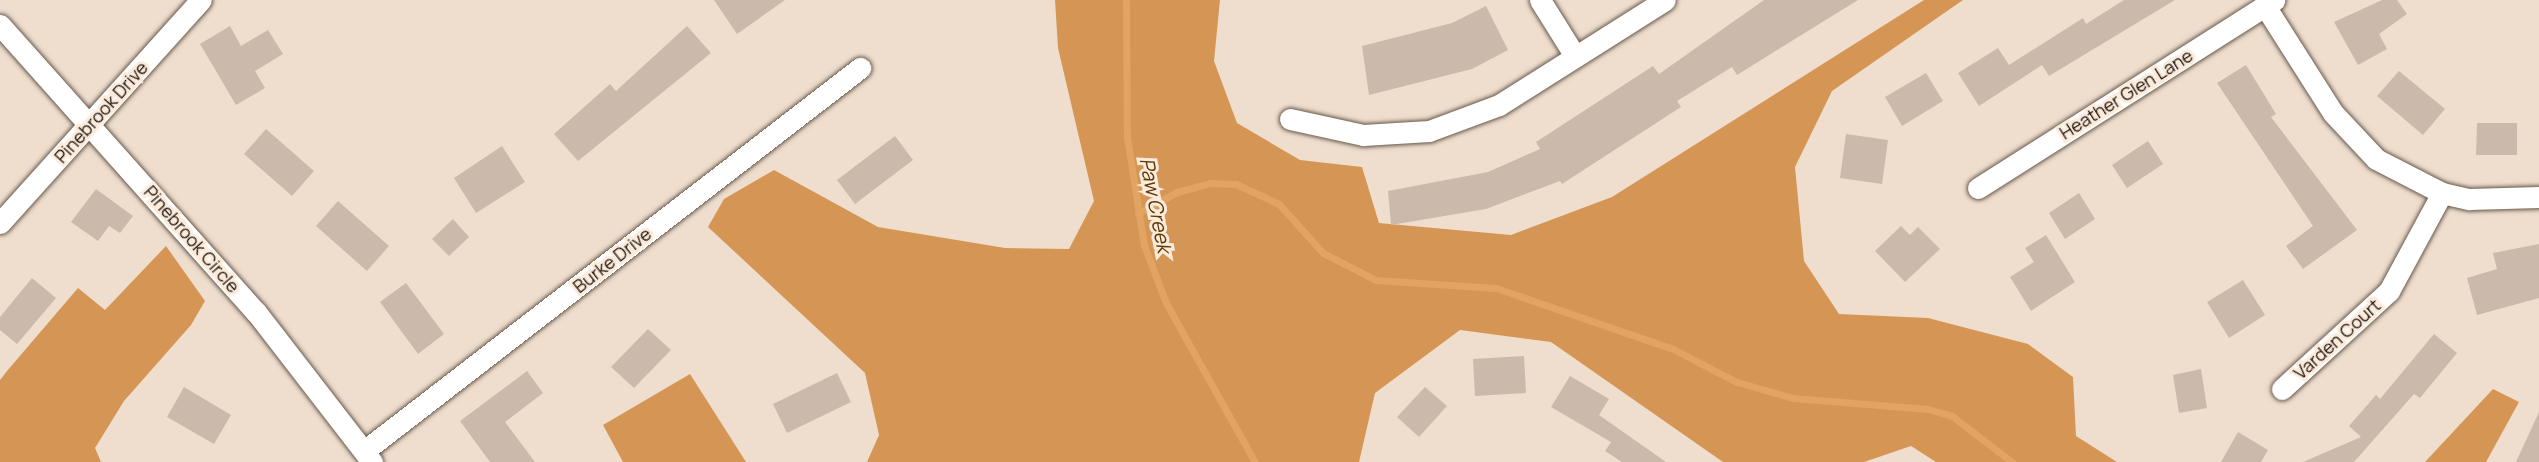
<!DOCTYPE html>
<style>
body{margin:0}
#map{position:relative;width:2539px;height:462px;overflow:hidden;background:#efdece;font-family:Manrope,sans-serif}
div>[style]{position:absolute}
.forest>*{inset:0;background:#d59655}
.stream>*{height:7px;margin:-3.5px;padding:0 3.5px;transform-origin:3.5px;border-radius:3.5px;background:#e3a362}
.building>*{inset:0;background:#cbbaab}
.roads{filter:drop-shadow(0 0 2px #67594b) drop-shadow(0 0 2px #67594b)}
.street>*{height:21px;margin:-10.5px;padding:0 10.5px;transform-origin:10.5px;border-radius:10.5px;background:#fff}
span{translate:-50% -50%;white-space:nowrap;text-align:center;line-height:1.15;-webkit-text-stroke:6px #fcebdb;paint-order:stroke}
.street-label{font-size:18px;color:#1b1510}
.water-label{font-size:20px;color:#5d3500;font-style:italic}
</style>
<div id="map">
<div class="forest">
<div style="clip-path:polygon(1055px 0,1220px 0,1214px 61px,1237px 123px,1300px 160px,1362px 167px,1379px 223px,1511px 235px,1612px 197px,1924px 0,1963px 0,1832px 91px,1795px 167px,1804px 261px,1839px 314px,1928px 318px,2028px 344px,2073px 377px,2076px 436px,2117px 462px,1936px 462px,1911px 446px,1864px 462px,1723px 462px,1551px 342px,1460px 330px,1375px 393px,1359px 462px,867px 462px,879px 435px,865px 373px,708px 227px,724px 199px,774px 170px,878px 227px,1005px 248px,1069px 249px,1094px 201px,1058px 48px)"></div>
<div style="clip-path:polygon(166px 246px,205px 301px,191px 325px,124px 401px,95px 448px,101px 462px,0 462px,0 380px,7px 371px,78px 288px,105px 310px)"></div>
<div style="clip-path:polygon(690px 374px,746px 462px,623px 462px,603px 425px)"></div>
<div style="clip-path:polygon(2493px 389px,2519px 402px,2486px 462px,2425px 462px)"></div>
</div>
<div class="stream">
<div style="left:1126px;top:0;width:137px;rotate:89.6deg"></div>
<div style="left:1127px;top:137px;width:109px;rotate:81.1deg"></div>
<div style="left:1144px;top:245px;width:62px;rotate:69.2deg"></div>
<div style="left:1166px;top:303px;width:182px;rotate:60.8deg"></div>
<div style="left:1138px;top:213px;width:44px;rotate:-28.3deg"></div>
<div style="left:1177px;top:192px;width:34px;rotate:-15deg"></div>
<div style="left:1210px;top:183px;width:26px;rotate:2deg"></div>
<div style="left:1236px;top:184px;width:47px;rotate:24.9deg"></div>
<div style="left:1279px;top:204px;width:66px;rotate:48.1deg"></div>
<div style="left:1323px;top:253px;width:59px;rotate:27deg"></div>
<div style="left:1376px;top:280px;width:120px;rotate:3.8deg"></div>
<div style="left:1496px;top:288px;width:187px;rotate:19deg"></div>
<div style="left:1673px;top:349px;width:72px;rotate:27.3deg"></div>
<div style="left:1737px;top:382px;width:58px;rotate:15.9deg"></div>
<div style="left:1793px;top:398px;width:135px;rotate:4.7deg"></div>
<div style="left:1928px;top:409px;width:25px;rotate:16deg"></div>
<div style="left:1952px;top:416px;width:76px;rotate:37.5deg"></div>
</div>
<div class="building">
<div style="clip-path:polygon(714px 0,785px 0,737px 34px)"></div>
<div style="clip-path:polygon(1764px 0,1858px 0,1737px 75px,1732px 67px,1677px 101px,1681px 107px,1562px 184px,1560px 181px,1486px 209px,1391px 225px,1388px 191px,1488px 172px,1540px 149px,1536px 142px,1653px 66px,1659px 74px)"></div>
<div style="clip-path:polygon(2124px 0,2175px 0,2049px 76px,2042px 65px,1979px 106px,1958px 73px,1998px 48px,2009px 65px,2083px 18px,2086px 24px)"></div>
<div style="clip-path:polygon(2382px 0,2397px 0,2407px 14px,2379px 34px,2387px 49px,2358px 65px,2334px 22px)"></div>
<div style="clip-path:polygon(1486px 6px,1508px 50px,1472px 69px,1369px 95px,1362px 46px,1452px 23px)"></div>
<div style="clip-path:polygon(230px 26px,241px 46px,268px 30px,283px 54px,255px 71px,265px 88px,236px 105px,200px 44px)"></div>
<div style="clip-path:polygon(687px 26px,711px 53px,578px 161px,554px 134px,610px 84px,616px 91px)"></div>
<div style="clip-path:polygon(2246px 65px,2276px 114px,2271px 117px,2357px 230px,2303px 269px,2286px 246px,2313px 226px,2217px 83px)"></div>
<div style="clip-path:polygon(2399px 71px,2445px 109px,2423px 135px,2377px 96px)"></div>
<div style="clip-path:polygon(1926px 73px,1943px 101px,1902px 126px,1885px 97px)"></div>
<div style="clip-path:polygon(2477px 123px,2517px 123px,2517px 155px,2476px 155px)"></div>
<div style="clip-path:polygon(266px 129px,314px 171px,292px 196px,244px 154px)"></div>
<div style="clip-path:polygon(1846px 134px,1888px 140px,1882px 184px,1840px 178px)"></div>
<div style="clip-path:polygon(895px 136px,913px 160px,855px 204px,837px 180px)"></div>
<div style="clip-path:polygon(2148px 141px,2163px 164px,2127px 188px,2112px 165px)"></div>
<div style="clip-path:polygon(502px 146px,525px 182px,476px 213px,454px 178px)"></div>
<div style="clip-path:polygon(96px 189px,133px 216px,120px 233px,109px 226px,98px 241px,71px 222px)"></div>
<div style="clip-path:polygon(2079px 193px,2095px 219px,2065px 239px,2049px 213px)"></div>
<div style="clip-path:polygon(338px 201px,389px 246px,367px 271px,316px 226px)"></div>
<div style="clip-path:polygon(453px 219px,469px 237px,449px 256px,432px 239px)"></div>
<div style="clip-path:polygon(1901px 226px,1910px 235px,1918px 227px,1940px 249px,1905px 282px,1875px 251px)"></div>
<div style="clip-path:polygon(2046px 235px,2075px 282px,2031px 311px,2010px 277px,2034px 262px,2025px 248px)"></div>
<div style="clip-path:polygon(2539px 244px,2539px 298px,2477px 315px,2467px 278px,2497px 269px,2493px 253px)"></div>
<div style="clip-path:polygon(32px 278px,56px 298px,17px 344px,0 330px,0 317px)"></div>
<div style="clip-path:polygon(2243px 280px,2265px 315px,2229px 338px,2207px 302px)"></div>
<div style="clip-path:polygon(406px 283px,444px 334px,418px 354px,380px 302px)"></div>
<div style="clip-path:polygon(648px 329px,671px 350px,634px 388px,611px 367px)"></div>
<div style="clip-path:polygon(2434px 334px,2457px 353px,2420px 398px,2414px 394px,2354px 462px,2303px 462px,2361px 437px,2349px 426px,2376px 395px,2380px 399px)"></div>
<div style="clip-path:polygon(1524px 356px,1526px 393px,1475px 396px,1473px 359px)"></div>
<div style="clip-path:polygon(2201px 369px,2207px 408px,2179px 413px,2173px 375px)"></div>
<div style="clip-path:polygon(527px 371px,543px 393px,505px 422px,535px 462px,490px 462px,460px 421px)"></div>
<div style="clip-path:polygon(837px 373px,851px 402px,787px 433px,773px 404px)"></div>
<div style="clip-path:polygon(1570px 376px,1609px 399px,1599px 415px,1666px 462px,1622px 462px,1605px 451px,1611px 442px,1551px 407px)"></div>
<div style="clip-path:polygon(184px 387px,231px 415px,214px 444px,167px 417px)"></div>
<div style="clip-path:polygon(1425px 387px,1447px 406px,1419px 437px,1397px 417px)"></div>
<div style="clip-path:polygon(2539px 412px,2539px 462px,2516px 462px)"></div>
<div style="clip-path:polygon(2238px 432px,2268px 450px,2261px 462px,2221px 462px)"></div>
</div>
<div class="roads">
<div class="street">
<div style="left:1540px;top:0;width:66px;rotate:58deg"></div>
<div style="left:2265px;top:6px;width:127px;rotate:57.6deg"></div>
<div style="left:2333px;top:113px;width:63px;rotate:46.9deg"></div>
<div style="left:2376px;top:159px;width:74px;rotate:27.3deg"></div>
<div style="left:2442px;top:193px;width:28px;rotate:13deg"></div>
<div style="left:2469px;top:199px;width:70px;rotate:-1.6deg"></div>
<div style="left:0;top:25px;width:385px;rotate:48.3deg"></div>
<div style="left:256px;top:312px;width:190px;rotate:52.3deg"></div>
<div style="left:1290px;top:119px;width:75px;rotate:12.4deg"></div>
<div style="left:1363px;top:135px;width:66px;rotate:-3.5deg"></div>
<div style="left:1429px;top:131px;width:75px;rotate:-20.4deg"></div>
<div style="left:1499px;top:105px;width:196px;rotate:-32.3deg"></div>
<div style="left:1978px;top:188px;width:351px;rotate:-32.4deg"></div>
<div style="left:0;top:223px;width:300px;rotate:-48deg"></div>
<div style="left:2282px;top:389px;width:145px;rotate:-42.5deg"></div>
<div style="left:2389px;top:291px;width:111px;rotate:-61.6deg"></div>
<div style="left:364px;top:451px;width:627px;rotate:-37.67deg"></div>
</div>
</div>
<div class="street-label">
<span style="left:2126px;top:94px;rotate:-32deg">Heather Glen Lane</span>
<span style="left:101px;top:112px;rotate:-48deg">Pinebrook Drive</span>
<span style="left:192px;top:239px;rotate:49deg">Pinebrook Circle</span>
<span style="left:612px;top:260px;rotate:-38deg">Burke Drive</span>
<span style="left:2337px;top:339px;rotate:-42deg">Varden Court</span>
</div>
<div class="water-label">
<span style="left:1156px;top:205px;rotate:79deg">Paw Creek</span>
</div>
</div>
